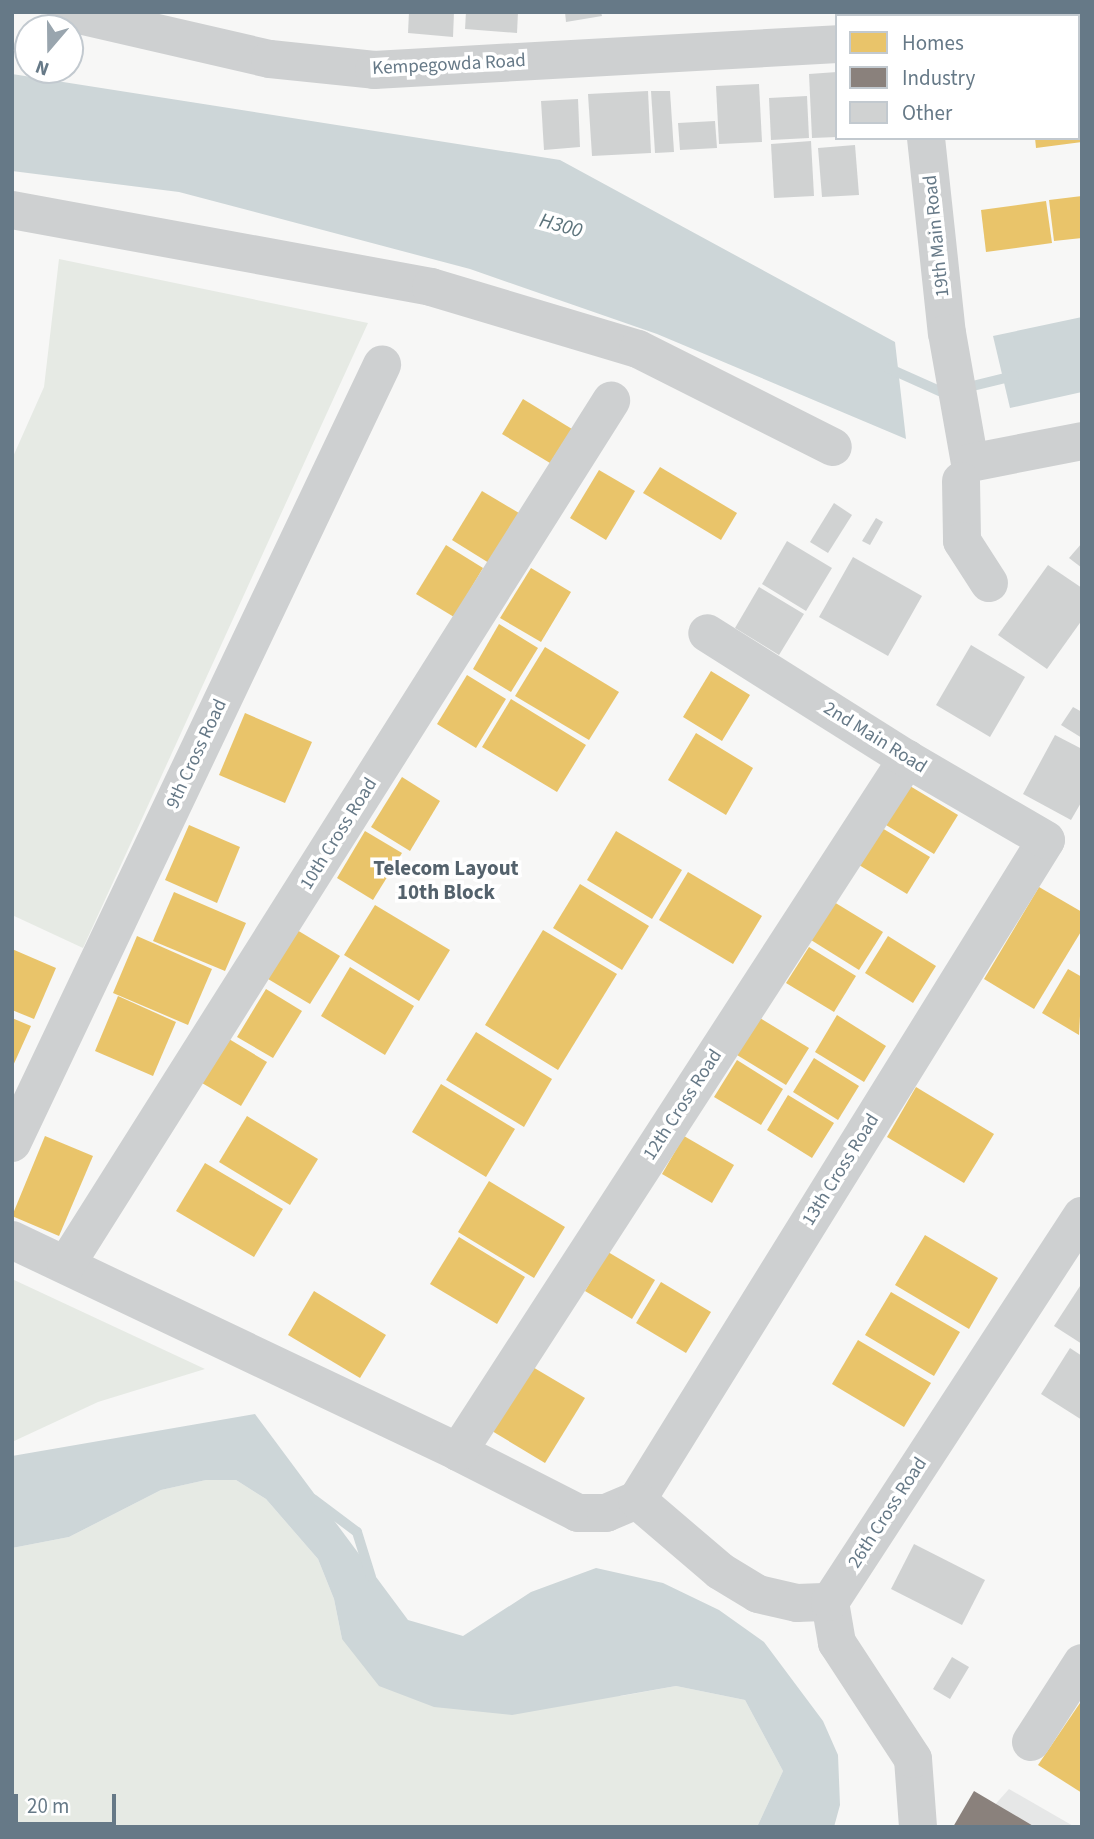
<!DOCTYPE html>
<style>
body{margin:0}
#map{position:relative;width:1094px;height:1839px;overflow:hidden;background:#f7f7f6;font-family:"Source Sans 3",sans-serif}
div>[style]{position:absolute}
.built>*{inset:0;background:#e6e7e7}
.green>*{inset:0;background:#e6eae4}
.water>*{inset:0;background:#cdd6d8}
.homes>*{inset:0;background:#e9c46a}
.industry>*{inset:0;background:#8a817c}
.stream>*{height:10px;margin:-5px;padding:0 5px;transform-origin:5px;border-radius:5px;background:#cdd6d8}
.building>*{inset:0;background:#d0d2d2}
.minor>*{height:38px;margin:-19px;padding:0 19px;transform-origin:19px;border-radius:19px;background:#ced0d1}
span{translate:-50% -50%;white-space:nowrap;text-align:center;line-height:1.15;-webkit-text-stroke:7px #fff;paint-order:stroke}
.street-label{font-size:19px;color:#667987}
.water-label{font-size:21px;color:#5d747c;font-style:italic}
.neighbourhood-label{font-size:21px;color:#54626c;font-weight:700}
.frame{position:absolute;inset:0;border:14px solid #667987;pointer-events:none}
.legend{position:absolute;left:835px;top:14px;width:245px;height:126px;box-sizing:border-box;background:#fff;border:2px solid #c2c9cf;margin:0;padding:9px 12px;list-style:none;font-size:21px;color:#667987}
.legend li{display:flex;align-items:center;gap:14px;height:35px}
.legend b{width:35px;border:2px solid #c2c9cf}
.north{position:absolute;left:14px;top:14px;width:70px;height:70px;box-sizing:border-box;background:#fff;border:2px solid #c2c9cf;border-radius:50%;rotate:200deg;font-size:19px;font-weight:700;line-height:28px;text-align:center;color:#667987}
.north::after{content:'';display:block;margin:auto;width:24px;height:32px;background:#99a5ae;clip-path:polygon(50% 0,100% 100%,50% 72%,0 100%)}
.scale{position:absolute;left:14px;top:1794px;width:102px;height:32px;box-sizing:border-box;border:4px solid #667987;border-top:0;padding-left:9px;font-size:21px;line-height:24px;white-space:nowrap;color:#667987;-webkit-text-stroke:5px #fff;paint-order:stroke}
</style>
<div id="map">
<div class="built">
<div style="clip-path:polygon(1009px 1789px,1075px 1827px,975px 1827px)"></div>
</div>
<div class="green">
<div style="clip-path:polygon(59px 259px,368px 323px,83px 948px,12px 915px,12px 459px,44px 387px)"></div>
<div style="clip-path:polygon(12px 1279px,205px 1369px,98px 1402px,12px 1442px)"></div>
<div style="clip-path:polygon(206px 1480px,236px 1480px,266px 1499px,318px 1559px,334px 1599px,342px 1639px,621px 1696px,676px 1686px,745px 1700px,783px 1771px,757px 1827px,12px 1827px,12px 1548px,69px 1537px,161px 1490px)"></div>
</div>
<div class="water">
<div style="clip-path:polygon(12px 74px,560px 160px,895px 342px,906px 439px,657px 334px,470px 269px,179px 192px,12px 171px)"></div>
<div style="clip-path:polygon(1082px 317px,1082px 392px,1010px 408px,993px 336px)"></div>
<div style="clip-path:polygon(255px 1414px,408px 1620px,463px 1636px,531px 1592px,596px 1568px,663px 1583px,719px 1610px,764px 1642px,823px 1721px,838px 1755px,840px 1805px,834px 1827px,757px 1827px,783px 1771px,745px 1700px,676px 1686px,512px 1715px,434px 1707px,379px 1686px,342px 1639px,334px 1599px,318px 1559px,266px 1499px,236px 1480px,206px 1480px,161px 1490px,69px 1537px,12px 1548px,12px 1456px)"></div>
</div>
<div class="homes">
<div style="clip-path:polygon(952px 12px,1011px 12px,1011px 16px,953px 16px)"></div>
<div style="clip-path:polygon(1074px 12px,1075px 16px,1020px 14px,1034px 12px)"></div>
<div style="clip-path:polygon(1078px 97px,1082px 97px,1082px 142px,1036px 148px,1035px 138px,1078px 138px)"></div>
<div style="clip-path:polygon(1082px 196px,1082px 238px,1054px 241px,1049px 200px)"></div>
<div style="clip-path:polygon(1046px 201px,1052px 243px,986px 252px,981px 210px)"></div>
<div style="clip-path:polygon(523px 399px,572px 429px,550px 463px,502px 434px)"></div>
<div style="clip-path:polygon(660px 467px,737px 513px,721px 540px,643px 493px)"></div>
<div style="clip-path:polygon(599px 470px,635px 491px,606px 540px,570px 518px)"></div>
<div style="clip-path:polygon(482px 491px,519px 513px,489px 563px,452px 540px)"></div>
<div style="clip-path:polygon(446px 545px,483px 568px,454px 617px,416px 594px)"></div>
<div style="clip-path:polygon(531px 568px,571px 592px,541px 642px,500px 618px)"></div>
<div style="clip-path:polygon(499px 624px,538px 648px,511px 692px,473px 669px)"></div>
<div style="clip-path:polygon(545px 647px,619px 692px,589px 740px,515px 696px)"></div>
<div style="clip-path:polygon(711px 671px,750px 695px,722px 741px,683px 717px)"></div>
<div style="clip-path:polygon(467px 675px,506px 699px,476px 748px,437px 724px)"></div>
<div style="clip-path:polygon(511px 699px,586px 745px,557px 792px,482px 747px)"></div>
<div style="clip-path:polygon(245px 713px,312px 742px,285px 803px,219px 775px)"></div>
<div style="clip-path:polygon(696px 733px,753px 768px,726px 815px,668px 780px)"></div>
<div style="clip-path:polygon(402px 777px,440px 801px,410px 851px,371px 827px)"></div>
<div style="clip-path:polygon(910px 786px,958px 815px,934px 854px,886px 825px)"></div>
<div style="clip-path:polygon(189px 825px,240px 847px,217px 903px,165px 880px)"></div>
<div style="clip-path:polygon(882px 828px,930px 857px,907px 894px,859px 865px)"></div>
<div style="clip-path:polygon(365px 831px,402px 853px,373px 900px,337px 878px)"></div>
<div style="clip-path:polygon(616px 831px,682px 870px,652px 919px,587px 880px)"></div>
<div style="clip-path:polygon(688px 872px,762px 916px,733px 964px,659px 920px)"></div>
<div style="clip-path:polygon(580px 884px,649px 926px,622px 970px,553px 928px)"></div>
<div style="clip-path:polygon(1039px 887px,1082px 912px,1082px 930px,1034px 1009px,984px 979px)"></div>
<div style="clip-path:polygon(174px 892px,246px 923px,225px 971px,153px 941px)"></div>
<div style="clip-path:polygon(834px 902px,883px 932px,859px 970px,811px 940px)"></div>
<div style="clip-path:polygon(375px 905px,450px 950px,419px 1001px,344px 955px)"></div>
<div style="clip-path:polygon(297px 930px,340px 956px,310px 1004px,268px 979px)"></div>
<div style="clip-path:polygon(543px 930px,617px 974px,558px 1070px,485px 1025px)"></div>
<div style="clip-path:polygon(137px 936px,212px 969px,188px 1025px,113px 993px)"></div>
<div style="clip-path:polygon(888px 936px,936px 966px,913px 1003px,865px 973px)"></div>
<div style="clip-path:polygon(809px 947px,856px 976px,834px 1012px,786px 983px)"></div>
<div style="clip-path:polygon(12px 949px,56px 968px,34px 1019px,12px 1010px)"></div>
<div style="clip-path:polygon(350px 967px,414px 1006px,385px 1055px,321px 1016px)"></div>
<div style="clip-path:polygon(1068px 969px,1082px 977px,1079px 1035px,1042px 1013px)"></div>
<div style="clip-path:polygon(266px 989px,302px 1011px,273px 1058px,237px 1037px)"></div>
<div style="clip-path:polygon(118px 996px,176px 1022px,153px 1076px,95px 1051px)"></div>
<div style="clip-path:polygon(837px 1015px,886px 1046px,864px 1082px,815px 1052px)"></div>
<div style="clip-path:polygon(12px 1018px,31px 1026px,12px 1068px)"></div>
<div style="clip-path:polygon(760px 1018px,809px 1048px,786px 1085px,737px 1055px)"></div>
<div style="clip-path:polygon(476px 1032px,552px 1079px,524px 1127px,446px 1080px)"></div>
<div style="clip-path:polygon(229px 1039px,267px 1062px,241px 1106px,202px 1083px)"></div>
<div style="clip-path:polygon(814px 1058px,859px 1086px,838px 1120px,793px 1092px)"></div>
<div style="clip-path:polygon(737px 1060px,783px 1089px,761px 1125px,714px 1097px)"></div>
<div style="clip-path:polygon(441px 1084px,515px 1129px,486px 1177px,412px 1132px)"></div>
<div style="clip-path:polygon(916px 1087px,994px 1134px,964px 1183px,887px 1137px)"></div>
<div style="clip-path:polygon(788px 1095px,834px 1123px,812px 1158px,767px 1130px)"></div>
<div style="clip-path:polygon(247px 1116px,318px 1159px,290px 1205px,219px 1162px)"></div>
<div style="clip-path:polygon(45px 1136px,93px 1156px,59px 1236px,12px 1216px)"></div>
<div style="clip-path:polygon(684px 1136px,734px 1165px,712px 1203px,662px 1174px)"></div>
<div style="clip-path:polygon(205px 1163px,283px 1209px,254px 1257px,176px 1211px)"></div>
<div style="clip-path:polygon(489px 1181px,565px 1227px,534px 1278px,458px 1232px)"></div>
<div style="clip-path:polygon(925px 1235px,998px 1278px,969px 1329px,895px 1285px)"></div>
<div style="clip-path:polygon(459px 1237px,525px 1277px,497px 1324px,430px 1284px)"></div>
<div style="clip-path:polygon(608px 1252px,655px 1280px,632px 1319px,585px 1291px)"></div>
<div style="clip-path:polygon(661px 1282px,711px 1312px,686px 1353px,636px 1323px)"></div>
<div style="clip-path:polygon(314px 1291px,386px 1335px,360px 1378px,288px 1335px)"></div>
<div style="clip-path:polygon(891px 1292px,960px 1332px,934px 1376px,865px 1335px)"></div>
<div style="clip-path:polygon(858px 1340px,931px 1383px,904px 1427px,832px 1384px)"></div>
<div style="clip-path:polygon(531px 1366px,585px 1398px,545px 1463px,492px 1431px)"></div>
<div style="clip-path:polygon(1082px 1700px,1082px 1793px,1038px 1765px)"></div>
</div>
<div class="industry">
<div style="clip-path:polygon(974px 1791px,1035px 1827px,953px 1827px)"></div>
</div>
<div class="stream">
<div style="left:888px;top:368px;width:61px;rotate:24.1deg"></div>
<div style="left:944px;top:393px;width:72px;rotate:-13.7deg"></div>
<div style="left:313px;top:1499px;width:55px;rotate:36.9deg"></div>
<div style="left:357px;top:1532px;width:47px;rotate:72.7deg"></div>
</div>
<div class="building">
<div style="clip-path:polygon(409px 12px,454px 12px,453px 37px,408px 33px)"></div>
<div style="clip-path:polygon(466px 12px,518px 12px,517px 33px,465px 29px)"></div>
<div style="clip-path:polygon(565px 12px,601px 12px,602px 16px,566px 22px)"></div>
<div style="clip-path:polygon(837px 72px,837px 137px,812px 138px,809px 74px)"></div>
<div style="clip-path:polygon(759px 84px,762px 142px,719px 144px,716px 86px)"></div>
<div style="clip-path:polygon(648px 91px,651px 153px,592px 156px,588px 94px)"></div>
<div style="clip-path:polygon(651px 91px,670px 91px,674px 152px,655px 153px)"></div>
<div style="clip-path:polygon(807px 96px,809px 138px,771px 140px,769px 98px)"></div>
<div style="clip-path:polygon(578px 99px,580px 147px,544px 150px,541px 101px)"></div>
<div style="clip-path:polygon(715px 121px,717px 148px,680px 150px,678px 123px)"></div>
<div style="clip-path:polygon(811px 141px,814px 196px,774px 198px,771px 144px)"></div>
<div style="clip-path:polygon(855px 145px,859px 195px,822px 197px,818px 148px)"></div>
<div style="clip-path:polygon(834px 503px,852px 515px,828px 553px,810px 542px)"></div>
<div style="clip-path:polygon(876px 518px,883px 522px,870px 545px,862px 541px)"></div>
<div style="clip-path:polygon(787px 541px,832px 568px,806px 611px,762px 584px)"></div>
<div style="clip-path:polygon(1082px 543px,1082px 568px,1069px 558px)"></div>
<div style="clip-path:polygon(853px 557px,922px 596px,888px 656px,819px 617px)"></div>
<div style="clip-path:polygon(1048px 565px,1082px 588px,1082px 620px,1047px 669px,998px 635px)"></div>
<div style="clip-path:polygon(759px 587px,804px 614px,779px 655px,735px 628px)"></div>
<div style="clip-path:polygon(971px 645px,1025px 677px,990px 737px,936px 705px)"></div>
<div style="clip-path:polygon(1073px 707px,1082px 712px,1082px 738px,1061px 725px)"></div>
<div style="clip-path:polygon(1055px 735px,1082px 749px,1082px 801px,1071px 820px,1023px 794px)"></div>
<div style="clip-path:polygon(1082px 1283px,1082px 1344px,1054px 1326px)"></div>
<div style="clip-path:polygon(1070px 1348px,1082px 1356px,1082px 1420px,1041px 1394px)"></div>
<div style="clip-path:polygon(914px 1544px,985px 1580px,962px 1625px,891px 1589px)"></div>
<div style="clip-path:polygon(952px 1657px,969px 1667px,950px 1699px,933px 1689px)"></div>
</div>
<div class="minor">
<div style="left:66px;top:12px;width:209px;rotate:13deg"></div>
<div style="left:270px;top:59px;width:105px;rotate:6deg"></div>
<div style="left:374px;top:70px;width:464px;rotate:-3.2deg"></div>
<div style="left:911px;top:12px;width:4px;rotate:76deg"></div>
<div style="left:926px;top:138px;width:196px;rotate:83.9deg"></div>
<div style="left:947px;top:333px;width:132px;rotate:80deg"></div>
<div style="left:970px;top:463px;width:114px;rotate:-11.1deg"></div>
<div style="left:12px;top:210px;width:426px;rotate:10.4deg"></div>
<div style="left:431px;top:287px;width:216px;rotate:16.7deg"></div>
<div style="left:638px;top:349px;width:218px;rotate:26.7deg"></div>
<div style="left:961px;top:481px;width:60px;rotate:89deg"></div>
<div style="left:962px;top:541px;width:50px;rotate:57.3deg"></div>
<div style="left:12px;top:1143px;width:862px;rotate:-64.57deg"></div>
<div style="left:12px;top:1240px;width:494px;rotate:25.4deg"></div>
<div style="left:458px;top:1452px;width:135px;rotate:26.9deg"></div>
<div style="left:578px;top:1513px;width:28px"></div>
<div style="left:606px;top:1513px;width:34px;rotate:-23deg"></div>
<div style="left:66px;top:1265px;width:1022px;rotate:-57.76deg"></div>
<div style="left:458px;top:1452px;width:826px;rotate:-57.06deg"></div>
<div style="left:637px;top:1500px;width:776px;rotate:-58.21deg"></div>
<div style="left:1046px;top:840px;width:161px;rotate:-149.8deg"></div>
<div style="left:907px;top:759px;width:236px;rotate:-147.8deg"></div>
<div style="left:637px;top:1500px;width:109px;rotate:40.5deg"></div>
<div style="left:720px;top:1571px;width:44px;rotate:31.2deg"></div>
<div style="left:758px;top:1594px;width:40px;rotate:13deg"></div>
<div style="left:797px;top:1603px;width:33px;rotate:-2deg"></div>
<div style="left:1031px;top:1742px;width:94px;rotate:-57.2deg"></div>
<div style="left:918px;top:1827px;width:68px;rotate:-94.2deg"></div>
<div style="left:913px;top:1759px;width:139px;rotate:-123.2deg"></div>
<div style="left:837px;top:1643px;width:42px;rotate:-99.7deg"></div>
<div style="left:830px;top:1602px;width:461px;rotate:-56.9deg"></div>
</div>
<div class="street-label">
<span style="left:449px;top:65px;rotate:-3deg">Kempegowda Road</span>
<span style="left:937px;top:236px;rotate:-96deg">19th Main Road</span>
<span style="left:875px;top:738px;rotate:32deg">2nd Main Road</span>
<span style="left:197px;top:754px;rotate:-65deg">9th Cross Road</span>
<span style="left:339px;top:834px;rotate:-58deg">10th Cross Road</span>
<span style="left:683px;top:1105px;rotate:-57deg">12th Cross Road</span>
<span style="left:841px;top:1170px;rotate:-58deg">13th Cross Road</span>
<span style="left:888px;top:1513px;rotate:-57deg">26th Cross Road</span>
</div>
<div class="water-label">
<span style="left:561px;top:225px;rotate:15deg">H300</span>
</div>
<div class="neighbourhood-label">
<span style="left:446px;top:880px">Telecom Layout<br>10th Block</span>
</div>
<div class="frame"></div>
<ul class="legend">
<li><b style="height:19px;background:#e9c46a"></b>Homes</li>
<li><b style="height:19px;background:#8a817c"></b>Industry</li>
<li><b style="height:19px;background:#d0d2d2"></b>Other</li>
</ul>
<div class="north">N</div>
<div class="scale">20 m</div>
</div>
